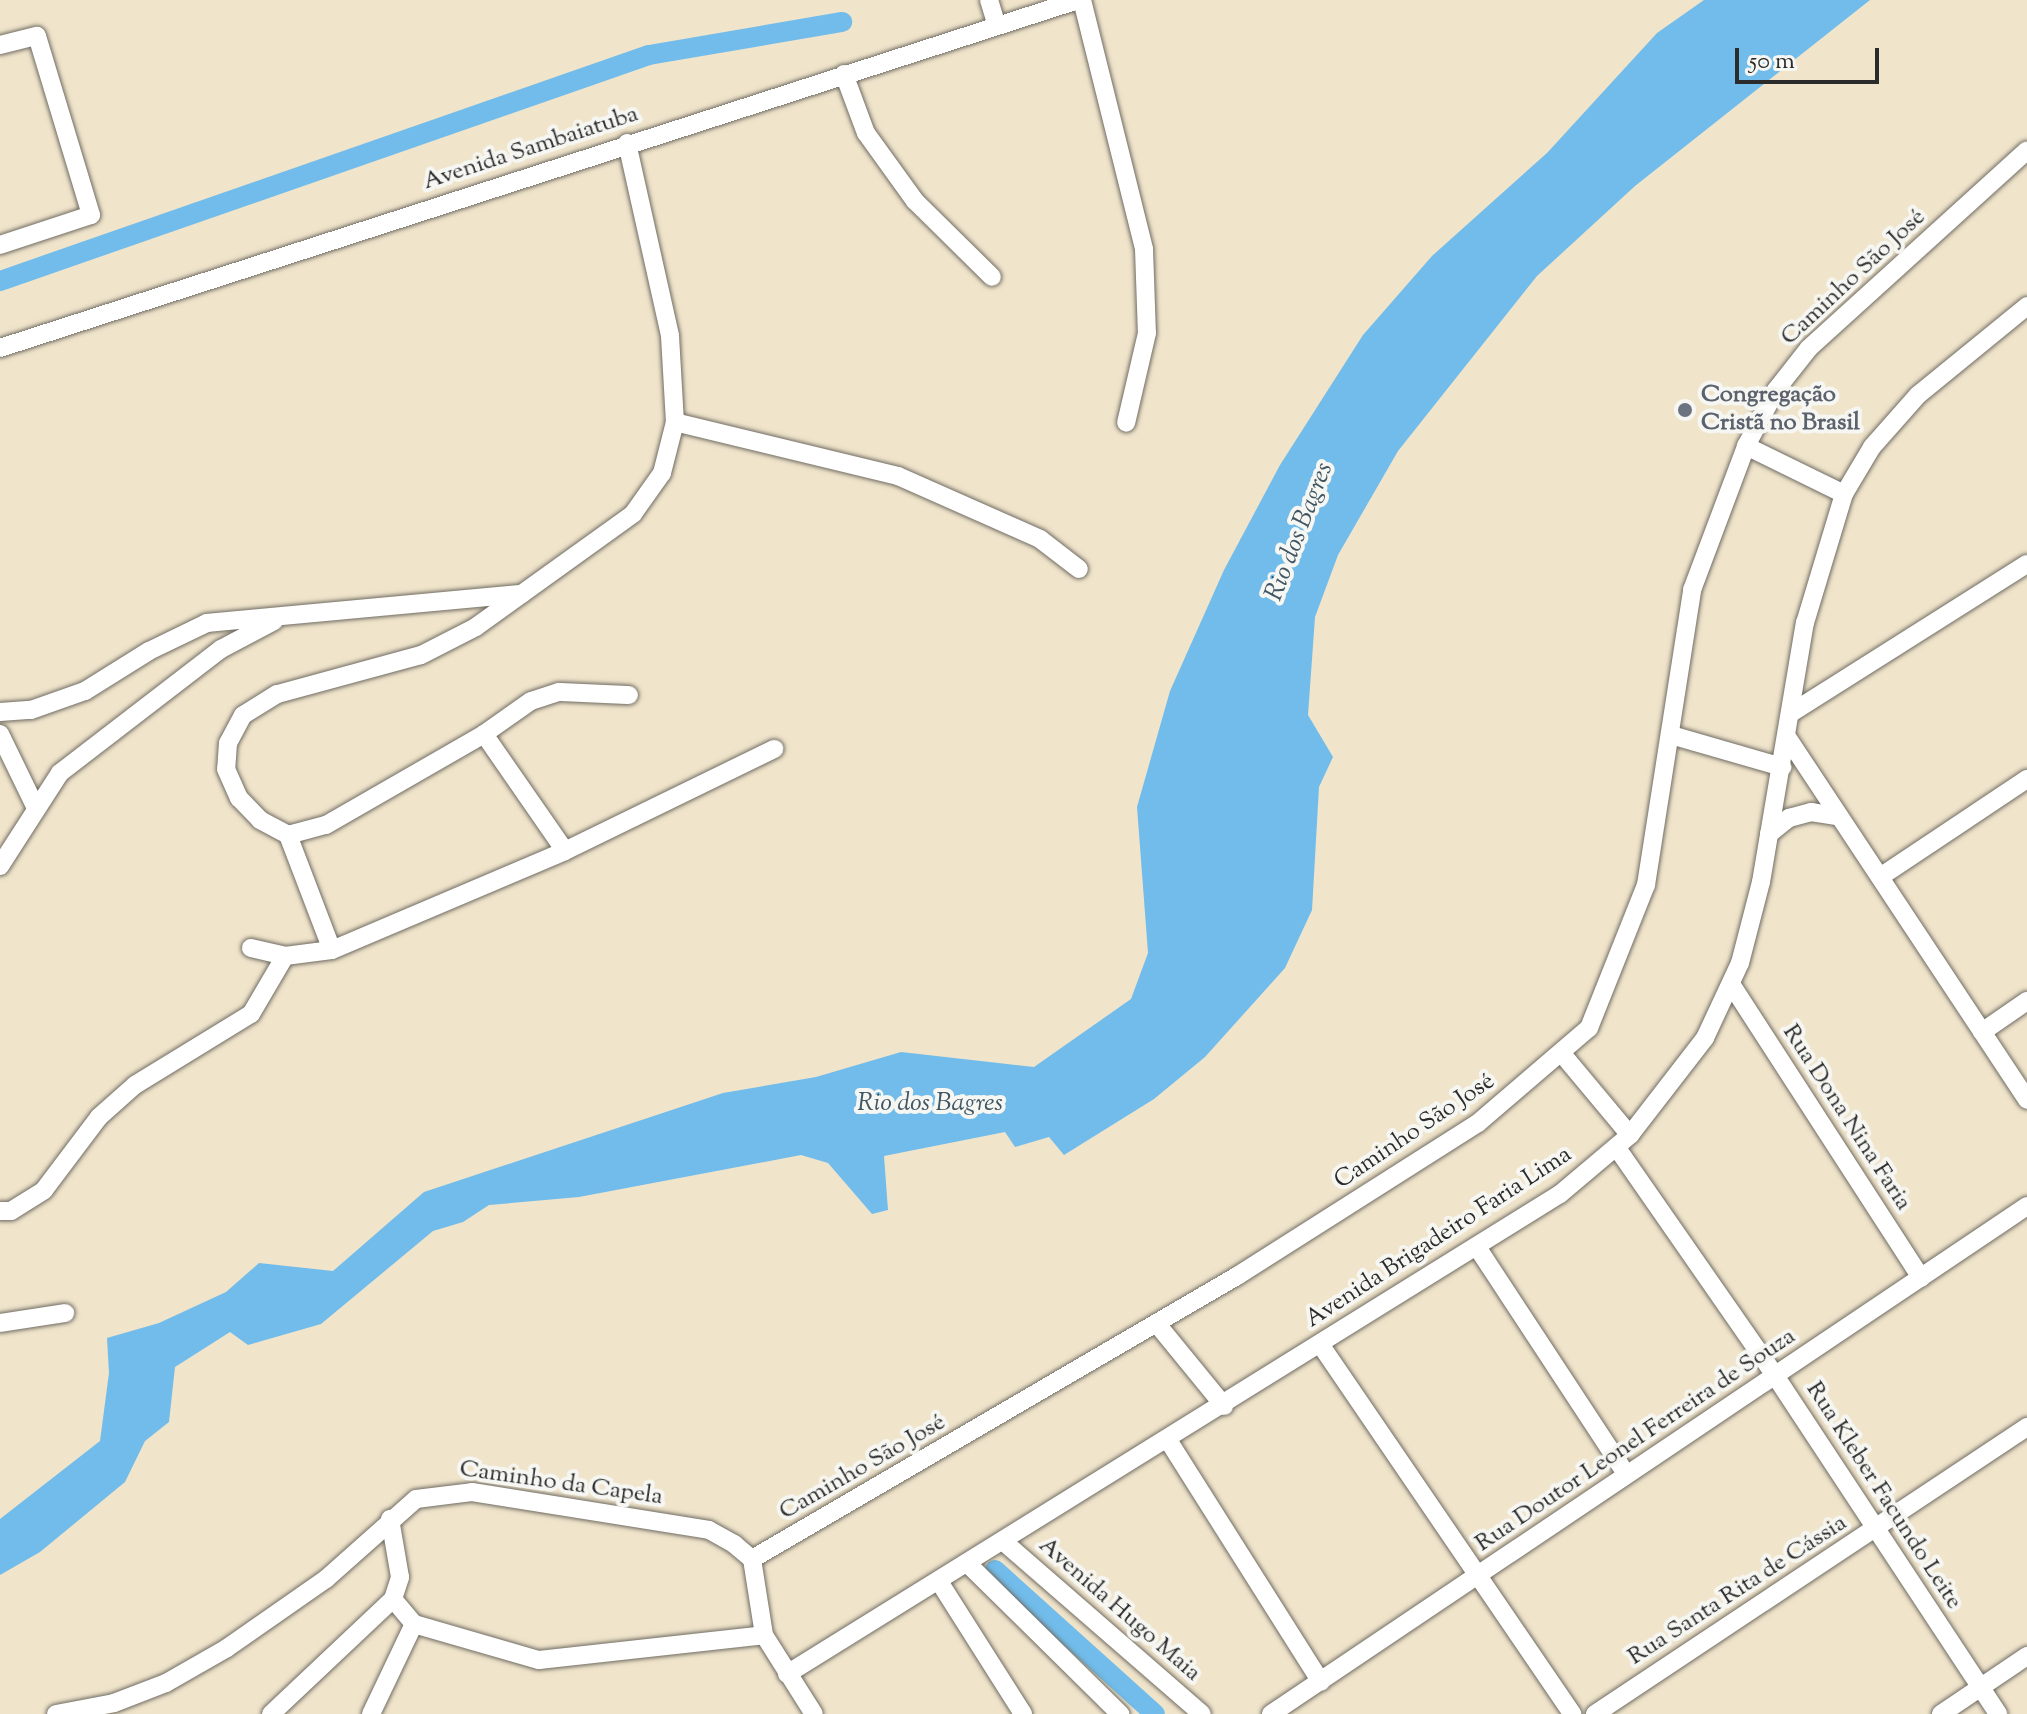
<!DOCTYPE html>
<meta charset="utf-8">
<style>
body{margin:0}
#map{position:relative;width:2027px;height:1714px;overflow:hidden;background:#f0e4cb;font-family:"Sorts Mill Goudy",serif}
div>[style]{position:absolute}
.water>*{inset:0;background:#71bcea}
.canal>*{height:20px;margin:-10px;padding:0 10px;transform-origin:10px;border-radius:10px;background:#71bcea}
.roads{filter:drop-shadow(0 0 2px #706c63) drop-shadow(0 0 2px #706c63)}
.street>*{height:18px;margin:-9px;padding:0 9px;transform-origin:9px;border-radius:9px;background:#fff}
.dots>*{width:22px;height:22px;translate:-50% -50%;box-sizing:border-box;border:4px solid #f6f6f2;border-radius:50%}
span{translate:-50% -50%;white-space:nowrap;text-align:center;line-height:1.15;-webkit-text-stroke:8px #f6f6f2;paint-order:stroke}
.street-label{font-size:24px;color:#2b2b2b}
.worship-label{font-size:24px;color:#5b616d;font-weight:700}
.left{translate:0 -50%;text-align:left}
.water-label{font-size:26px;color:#405664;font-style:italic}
.scale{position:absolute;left:1735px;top:48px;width:144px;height:36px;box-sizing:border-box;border:4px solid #2b2b2b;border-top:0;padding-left:10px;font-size:24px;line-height:28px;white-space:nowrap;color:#2b2b2b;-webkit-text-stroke:6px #f6f6f2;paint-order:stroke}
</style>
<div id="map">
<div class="water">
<div style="clip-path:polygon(1704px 0,1870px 0,1635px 186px,1537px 276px,1398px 451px,1338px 555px,1315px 617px,1308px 715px,1333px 757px,1319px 787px,1312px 910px,1285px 968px,1205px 1057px,1154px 1099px,1064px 1155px,1049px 1137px,1015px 1147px,1005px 1132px,884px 1156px,888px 1210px,872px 1214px,828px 1163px,801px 1155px,579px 1197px,489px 1205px,463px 1222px,433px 1231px,321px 1324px,248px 1345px,230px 1332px,175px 1367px,169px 1422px,145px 1441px,125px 1482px,40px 1552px,0 1575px,0 1519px,100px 1441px,109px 1373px,107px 1338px,159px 1323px,226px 1292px,259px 1263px,333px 1271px,424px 1192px,723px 1093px,816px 1077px,901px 1052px,1034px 1067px,1131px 999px,1148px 953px,1137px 807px,1170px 691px,1224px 570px,1280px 465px,1363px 335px,1432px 256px,1547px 153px,1657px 33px)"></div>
</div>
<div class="canal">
<div style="left:0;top:281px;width:687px;rotate:-19.2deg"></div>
<div style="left:649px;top:55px;width:196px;rotate:-9.7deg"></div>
<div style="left:995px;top:1570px;width:215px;rotate:42deg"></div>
</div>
<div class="roads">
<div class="street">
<div style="left:989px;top:0;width:27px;rotate:73deg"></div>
<div style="left:1082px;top:0;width:257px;rotate:76deg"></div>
<div style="left:1144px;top:249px;width:84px;rotate:88deg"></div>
<div style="left:1147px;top:333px;width:92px;rotate:103.1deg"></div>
<div style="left:0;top:45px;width:38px;rotate:-14deg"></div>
<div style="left:37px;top:36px;width:187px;rotate:73.2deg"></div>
<div style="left:91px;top:215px;width:96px;rotate:161.8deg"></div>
<div style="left:844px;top:74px;width:63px;rotate:69.6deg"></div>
<div style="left:866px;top:133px;width:84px;rotate:54.2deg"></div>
<div style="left:915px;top:201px;width:108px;rotate:44.6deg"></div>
<div style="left:627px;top:143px;width:198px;rotate:77.4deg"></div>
<div style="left:670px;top:336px;width:86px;rotate:86.7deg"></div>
<div style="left:675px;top:422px;width:53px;rotate:104.3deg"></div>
<div style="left:662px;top:473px;width:50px;rotate:125.3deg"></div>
<div style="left:633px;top:514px;width:193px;rotate:144.3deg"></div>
<div style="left:476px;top:627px;width:62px;rotate:153deg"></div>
<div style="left:421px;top:655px;width:149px;rotate:164.8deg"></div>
<div style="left:277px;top:694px;width:40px;rotate:148deg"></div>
<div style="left:243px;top:715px;width:32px;rotate:118deg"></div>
<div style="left:228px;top:743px;width:26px;rotate:94deg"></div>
<div style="left:226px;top:769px;width:32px;rotate:66deg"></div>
<div style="left:239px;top:798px;width:30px;rotate:46deg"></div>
<div style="left:260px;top:820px;width:32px;rotate:28deg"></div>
<div style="left:288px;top:835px;width:39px;rotate:-15deg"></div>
<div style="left:326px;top:825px;width:182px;rotate:-29.9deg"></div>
<div style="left:484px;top:734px;width:57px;rotate:-35.1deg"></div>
<div style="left:531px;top:701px;width:29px;rotate:-18deg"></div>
<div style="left:559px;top:692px;width:70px;rotate:2.5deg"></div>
<div style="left:0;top:348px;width:1133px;rotate:-17.89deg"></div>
<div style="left:675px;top:422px;width:229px;rotate:13.6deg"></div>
<div style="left:898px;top:476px;width:155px;rotate:23.9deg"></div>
<div style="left:1040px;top:539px;width:49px;rotate:37.6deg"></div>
<div style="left:1746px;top:446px;width:109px;rotate:26.1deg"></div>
<div style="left:0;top:712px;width:31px;rotate:-4deg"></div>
<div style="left:31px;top:710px;width:57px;rotate:-19.4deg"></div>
<div style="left:85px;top:691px;width:75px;rotate:-32deg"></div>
<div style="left:149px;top:651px;width:64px;rotate:-25.8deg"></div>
<div style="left:207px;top:623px;width:316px;rotate:-5.3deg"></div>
<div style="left:1791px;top:713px;width:279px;rotate:-32.3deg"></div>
<div style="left:0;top:734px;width:82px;rotate:64.1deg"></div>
<div style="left:484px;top:734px;width:142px;rotate:55.3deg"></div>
<div style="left:1671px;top:735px;width:116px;rotate:16.1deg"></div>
<div style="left:1787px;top:737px;width:435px;rotate:56.5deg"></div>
<div style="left:1769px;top:834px;width:26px;rotate:-39deg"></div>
<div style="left:1789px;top:818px;width:23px;rotate:-15deg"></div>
<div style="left:1811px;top:812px;width:26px;rotate:9deg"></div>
<div style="left:288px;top:835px;width:123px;rotate:69.1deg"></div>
<div style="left:0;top:866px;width:111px;rotate:-57.2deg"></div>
<div style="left:60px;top:773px;width:203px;rotate:-37.6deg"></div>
<div style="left:221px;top:649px;width:60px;rotate:-27.8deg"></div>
<div style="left:1880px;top:877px;width:177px;rotate:-33.7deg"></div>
<div style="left:251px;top:948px;width:35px;rotate:13deg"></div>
<div style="left:285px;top:956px;width:47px;rotate:-7.3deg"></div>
<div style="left:332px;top:950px;width:253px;rotate:-23deg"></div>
<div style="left:565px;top:851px;width:233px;rotate:-26deg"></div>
<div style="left:1731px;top:984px;width:350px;rotate:57.1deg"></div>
<div style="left:1982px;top:1032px;width:55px;rotate:-34.6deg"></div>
<div style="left:1563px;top:1055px;width:104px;rotate:50.1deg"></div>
<div style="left:1617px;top:1148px;width:279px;rotate:55.2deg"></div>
<div style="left:1776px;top:1377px;width:404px;rotate:56.6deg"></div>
<div style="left:0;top:1211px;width:11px"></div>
<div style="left:11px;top:1211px;width:39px;rotate:-32deg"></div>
<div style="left:44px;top:1190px;width:91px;rotate:-53deg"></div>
<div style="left:99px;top:1117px;width:48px;rotate:-41.6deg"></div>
<div style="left:135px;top:1085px;width:136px;rotate:-31.5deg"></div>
<div style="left:251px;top:1014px;width:67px;rotate:-59.6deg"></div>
<div style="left:1477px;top:1247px;width:272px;rotate:56.7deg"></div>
<div style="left:0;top:1323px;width:66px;rotate:-8.7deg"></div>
<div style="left:1157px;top:1324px;width:106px;rotate:50.7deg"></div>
<div style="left:1320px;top:1344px;width:448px;rotate:55.7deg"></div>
<div style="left:1168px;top:1440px;width:286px;rotate:57.7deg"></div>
<div style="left:1004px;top:1542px;width:262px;rotate:41deg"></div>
<div style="left:752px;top:1559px;width:562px;rotate:-30.26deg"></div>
<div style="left:1237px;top:1276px;width:285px;rotate:-32.4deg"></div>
<div style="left:1478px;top:1123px;width:146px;rotate:-40.6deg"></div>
<div style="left:1589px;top:1028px;width:154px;rotate:-68.3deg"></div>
<div style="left:1646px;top:885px;width:299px;rotate:-81.1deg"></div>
<div style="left:1692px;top:590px;width:154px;rotate:-69.4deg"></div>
<div style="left:1746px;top:446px;width:64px;rotate:-61.8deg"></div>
<div style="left:1776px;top:390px;width:53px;rotate:-51.8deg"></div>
<div style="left:1809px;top:348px;width:294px;rotate:-42.2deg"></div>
<div style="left:968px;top:1564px;width:214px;rotate:44.6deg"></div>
<div style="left:940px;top:1583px;width:155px;rotate:57.6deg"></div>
<div style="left:393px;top:1599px;width:33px;rotate:50deg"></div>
<div style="left:414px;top:1624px;width:130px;rotate:16.1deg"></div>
<div style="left:539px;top:1660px;width:226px;rotate:-6.3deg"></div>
<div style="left:787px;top:1674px;width:910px;rotate:-31.84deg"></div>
<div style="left:1560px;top:1194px;width:92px;rotate:-40.1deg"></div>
<div style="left:1630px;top:1135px;width:123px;rotate:-52.3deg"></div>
<div style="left:1705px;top:1038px;width:83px;rotate:-65deg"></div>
<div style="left:1740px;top:963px;width:84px;rotate:-75.5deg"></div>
<div style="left:1761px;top:882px;width:263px;rotate:-80.4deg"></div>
<div style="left:1805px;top:623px;width:135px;rotate:-73.2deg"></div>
<div style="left:1844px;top:494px;width:55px;rotate:-59.2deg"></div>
<div style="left:1872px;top:447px;width:69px;rotate:-48.5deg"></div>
<div style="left:1918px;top:395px;width:141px;rotate:-39.2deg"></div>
<div style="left:56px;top:1714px;width:59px;rotate:-10.7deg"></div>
<div style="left:114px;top:1703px;width:56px;rotate:-21deg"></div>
<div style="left:166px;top:1683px;width:70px;rotate:-29.8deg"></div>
<div style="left:227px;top:1648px;width:121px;rotate:-34.9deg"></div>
<div style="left:326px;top:1579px;width:120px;rotate:-41.6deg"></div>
<div style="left:416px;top:1499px;width:56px;rotate:-7.1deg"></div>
<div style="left:472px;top:1492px;width:240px;rotate:9.1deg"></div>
<div style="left:709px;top:1530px;width:29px;rotate:29deg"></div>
<div style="left:734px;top:1544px;width:23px;rotate:40deg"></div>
<div style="left:752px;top:1559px;width:77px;rotate:81deg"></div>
<div style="left:764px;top:1635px;width:93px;rotate:57.7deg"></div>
<div style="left:271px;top:1714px;width:168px;rotate:-43.3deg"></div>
<div style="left:393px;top:1599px;width:23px;rotate:-72deg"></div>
<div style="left:400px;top:1577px;width:59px;rotate:-99.8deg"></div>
<div style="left:371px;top:1714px;width:100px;rotate:-64.5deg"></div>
<div style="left:1271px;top:1714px;width:911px;rotate:-33.9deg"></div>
<div style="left:1595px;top:1714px;width:519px;rotate:-33.6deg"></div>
<div style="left:1941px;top:1714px;width:104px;rotate:-34deg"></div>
</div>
</div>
<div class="dots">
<div style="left:1685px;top:410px;background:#6b7280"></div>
</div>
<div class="street-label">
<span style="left:531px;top:149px;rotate:-18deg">Avenida Sambaiatuba</span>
<span style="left:1854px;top:278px;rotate:-43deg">Caminho São José</span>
<span style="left:1846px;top:1118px;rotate:57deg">Rua Dona Nina Faria</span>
<span style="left:1415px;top:1132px;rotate:-34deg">Caminho São José</span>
<span style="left:1439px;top:1238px;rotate:-33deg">Avenida Brigadeiro Faria Lima</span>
<span style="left:1636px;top:1441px;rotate:-34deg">Rua Doutor Leonel Ferreira de Souza</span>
<span style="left:863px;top:1468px;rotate:-30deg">Caminho São José</span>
<span style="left:561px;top:1484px;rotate:8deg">Caminho da Capela</span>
<span style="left:1883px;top:1496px;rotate:57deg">Rua Kleber Facundo Leite</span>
<span style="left:1738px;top:1591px;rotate:-33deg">Rua Santa Rita de Cássia</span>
<span style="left:1119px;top:1610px;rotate:41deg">Avenida Hugo Maia</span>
</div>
<div class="worship-label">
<span class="left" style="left:1701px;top:410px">Congregação<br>Cristã no Brasil</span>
</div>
<div class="water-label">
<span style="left:1300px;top:532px;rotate:-69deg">Rio dos Bagres</span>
<span style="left:930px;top:1104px">Rio dos Bagres</span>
</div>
<div class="scale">50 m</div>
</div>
